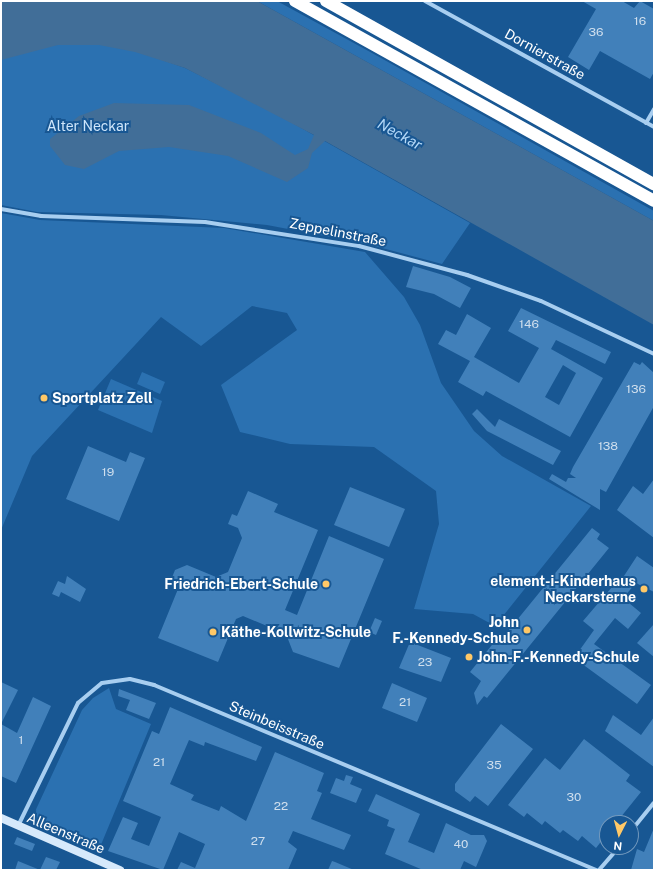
<!DOCTYPE html>
<meta charset="utf-8">
<style>
body{margin:0}
#map{position:relative;width:655px;height:871px;overflow:hidden;background:#185793;font-family:"Public Sans",sans-serif}
div>[style]{position:absolute}
.green>*{inset:0;background:#2b71b1}
.water>*{inset:0;background:#416e98}
.building>*{inset:0;background:#4180ba}
.street>*{height:4px;margin:-2px;padding:0 2px;transform-origin:2px;border-radius:2px;background:#a8cef0}
.secondary>*{height:8px;margin:-4px;padding:0 4px;transform-origin:4px;border-radius:4px;background:#d6e9fb}
.highway>*{height:12px;margin:-6px;padding:0 6px;transform-origin:6px;border-radius:6px;background:#fff}
.dots>*{width:11px;height:11px;translate:-50% -50%;box-sizing:border-box;border:2px solid #185793;border-radius:50%}
span{translate:-50% -50%;white-space:nowrap;text-align:center;line-height:1.15;-webkit-text-stroke:4px #185793;paint-order:stroke}
.number-label{font-size:12px;color:#d0dfee}
.number-label span{-webkit-text-stroke-width:0}
.street-label{font-size:14px;color:#fff}
.park-label{font-size:14px;color:#cfe6fb}
.poi-label{font-size:14px;color:#fff;font-weight:700}
.left{translate:0 -50%;text-align:left}
.right{translate:-100% -50%;text-align:right}
.water-label{font-size:15px;color:#b4d8f7;font-style:italic}
.frame{position:absolute;inset:0;border:2px solid #fff;pointer-events:none}
.north{position:absolute;left:599px;top:815px;width:40px;height:40px;box-sizing:border-box;background:#185793;border:1px solid #749abe;border-radius:50%;rotate:186deg;font-size:11px;font-weight:700;line-height:16px;text-align:center;color:#fff}
.north::after{content:'';display:block;margin:auto;width:14px;height:18px;background:#ffc867;clip-path:polygon(50% 0,100% 100%,50% 72%,0 100%)}
</style>
<div id="map">
<div class="green">
<div style="clip-path:polygon(257px 1px,277px 1px,372px 53px,654px 211px,654px 221px)"></div>
<div style="clip-path:polygon(1px 3px,185px 68px,271px 111px,470px 223px,442px 264px,367px 244px,267px 225px,161px 215px,37px 212px,1px 205px)"></div>
<div style="clip-path:polygon(1px 213px,40px 220px,224px 228px,365px 252px,404px 297px,420px 325px,441px 383px,474px 431px,502px 456px,591px 506px,495px 626px,473px 614px,414px 609px,439px 524px,436px 491px,374px 447px,290px 444px,240px 432px,221px 385px,297px 330px,287px 313px,252px 306px,201px 346px,161px 317px,32px 456px,1px 530px)"></div>
<div style="clip-path:polygon(142px 372px,165px 382px,160px 394px,137px 384px)"></div>
<div style="clip-path:polygon(111px 379px,162px 401px,152px 433px,98px 410px)"></div>
<div style="clip-path:polygon(109px 688px,116px 709px,151px 724px,98px 852px,37px 826px,32px 818px,82px 710px,93px 698px)"></div>
</div>
<div class="water">
<div style="clip-path:polygon(1px 1px,257px 1px,654px 221px,654px 325px,325px 141px,312px 153px,308px 168px,287px 182px,228px 156px,169px 147px,119px 151px,84px 169px,65px 165px,50px 146px,50px 139px,79px 116px,114px 103px,189px 105px,261px 133px,295px 155px,308px 149px,314px 135px,185px 68px,135px 52px,99px 45px,58px 45px,1px 60px)"></div>
</div>
<div class="building">
<div style="clip-path:polygon(582px 1px,622px 1px,634px 8px,640px 1px,654px 9px,654px 72px,650px 79px,600px 51px,589px 70px,568px 57px,596px 9px)"></div>
<div style="clip-path:polygon(413px 266px,450px 277px,471px 288px,460px 308px,434px 294px,406px 287px)"></div>
<div style="clip-path:polygon(evenodd,521px 308px,611px 352px,605px 364px,556px 340px,551px 349px,603px 378px,570px 437px,486px 391px,483px 396px,458px 382px,470px 361px,438px 344px,446px 330px,456px 335px,467px 314px,491px 328px,474px 357px,519px 383px,539px 348px,508px 331px,521px 308px,563px 365px,576px 373px,559px 405px,545px 397px,563px 365px)"></div>
<div style="clip-path:polygon(634px 362px,640px 365px,642px 362px,654px 373px,654px 406px,606px 492px,600px 489px,600px 510px,549px 479px,552px 474px,566px 482px,568px 478px,576px 478px,570px 474px,573px 467px)"></div>
<div style="clip-path:polygon(477px 409px,495px 427px,499px 419px,561px 451px,553px 465px,487px 431px,472px 414px)"></div>
<div style="clip-path:polygon(88px 446px,126px 462px,130px 452px,145px 458px,119px 521px,66px 499px)"></div>
<div style="clip-path:polygon(654px 479px,654px 538px,617px 510px,633px 486px,643px 494px)"></div>
<div style="clip-path:polygon(350px 487px,405px 509px,389px 547px,334px 525px)"></div>
<div style="clip-path:polygon(248px 491px,278px 504px,274px 512px,318px 530px,285px 610px,297px 615px,329px 536px,384px 559px,339px 668px,293px 652px,286px 634px,243px 616px,236px 619px,218px 662px,158px 638px,178px 589px,169px 585px,175px 570px,187px 565px,216px 577px,228px 572px,242px 538px,238px 528px,228px 524px,232px 514px,237px 516px)"></div>
<div style="clip-path:polygon(592px 528px,600px 534px,597px 539px,609px 548px,487px 698px,484px 696px,477px 705px,474px 693px,481px 681px,470px 672px,496px 640px,499px 642px)"></div>
<div style="clip-path:polygon(637px 556px,654px 568px,654px 592px,636px 583px,623px 598px,641px 613px,628px 629px,615px 618px,594px 644px,651px 685px,637px 704px,574px 658px,594px 630px,583px 621px,618px 580px,620px 582px)"></div>
<div style="clip-path:polygon(67px 576px,86px 589px,80px 602px,61px 592px,59px 597px,52px 594px,58px 581px,65px 584px)"></div>
<div style="clip-path:polygon(375px 618px,382px 621px,376px 635px,369px 632px)"></div>
<div style="clip-path:polygon(654px 624px,654px 657px,637px 643px)"></div>
<div style="clip-path:polygon(410px 642px,451px 658px,441px 682px,399px 668px)"></div>
<div style="clip-path:polygon(1px 682px,18px 690px,1px 724px,17px 733px,33px 697px,51px 706px,16px 783px,1px 776px)"></div>
<div style="clip-path:polygon(392px 683px,427px 698px,417px 722px,382px 708px)"></div>
<div style="clip-path:polygon(119px 689px,156px 703px,149px 719px,126px 710px,130px 700px,118px 696px)"></div>
<div style="clip-path:polygon(170px 707px,262px 747px,256px 761px,205px 742px,204px 746px,189px 740px,170px 784px,194px 795px,191px 800px,219px 811px,221px 806px,246px 821px,275px 752px,324px 773px,317px 791px,322px 793px,311px 819px,351px 835px,344px 850px,293px 831px,288px 842px,297px 849px,288px 870px,177px 870px,181px 862px,195px 868px,205px 844px,179px 832px,163px 870px,108px 851px,123px 817px,138px 823px,131px 839px,149px 846px,161px 817px,123px 801px,152px 731px,159px 734px)"></div>
<div style="clip-path:polygon(613px 715px,641px 735px,654px 717px,654px 767px,605px 731px)"></div>
<div style="clip-path:polygon(501px 724px,533px 749px,488px 806px,475px 796px,470px 802px,455px 791px,455px 784px)"></div>
<div style="clip-path:polygon(584px 739px,630px 775px,626px 781px,641px 792px,616px 823px,607px 823px,607px 834px,596px 848px,582px 836px,578px 841px,563px 830px,560px 833px,545px 821px,542px 825px,527px 813px,524px 817px,508px 805px,545px 758px,560px 770px)"></div>
<div style="clip-path:polygon(346px 775px,353px 777px,350px 784px,362px 789px,356px 803px,330px 793px,336px 778px,344px 781px)"></div>
<div style="clip-path:polygon(376px 794px,420px 814px,408px 842px,434px 853px,446px 823px,471px 835px,484px 835px,487px 841px,476px 867px,464px 861px,460px 870px,423px 870px,385px 854px,395px 829px,387px 826px,389px 820px,368px 811px)"></div>
<div style="clip-path:polygon(654px 828px,654px 870px,631px 870px,637px 849px,644px 852px)"></div>
<div style="clip-path:polygon(17px 837px,35px 844px,32px 851px,14px 844px)"></div>
<div style="clip-path:polygon(46px 857px,60px 862px,56px 870px,40px 870px)"></div>
<div style="clip-path:polygon(18px 861px,40px 870px,15px 870px)"></div>
<div style="clip-path:polygon(332px 861px,335px 862px,354px 870px,328px 870px)"></div>
</div>
<div class="street">
<div style="left:425px;top:1px;width:261px;rotate:28.8deg"></div>
<div style="left:646px;top:123px;width:16px;rotate:-60deg"></div>
<div style="left:1px;top:209px;width:41px;rotate:9.9deg"></div>
<div style="left:41px;top:216px;width:164px;rotate:2.1deg"></div>
<div style="left:205px;top:222px;width:156px;rotate:8.9deg"></div>
<div style="left:359px;top:246px;width:112px;rotate:15deg"></div>
<div style="left:467px;top:275px;width:78px;rotate:19.4deg"></div>
<div style="left:541px;top:301px;width:125px;rotate:25.1deg"></div>
<div style="left:18px;top:826px;width:137px;rotate:-64deg"></div>
<div style="left:78px;top:703px;width:31px;rotate:-40deg"></div>
<div style="left:102px;top:683px;width:28px;rotate:-8deg"></div>
<div style="left:130px;top:679px;width:25px;rotate:14deg"></div>
<div style="left:154px;top:685px;width:480px;rotate:22.7deg"></div>
<div style="left:631px;top:831px;width:36px;rotate:-51deg"></div>
<div style="left:599px;top:870px;width:30px;rotate:-49deg"></div>
</div>
<div class="secondary">
<div style="left:1px;top:818px;width:130px;rotate:23.6deg"></div>
</div>
<div class="highway">
<div style="left:295px;top:1px;width:411px;rotate:29.1deg"></div>
<div style="left:326px;top:1px;width:376px;rotate:29.2deg"></div>
</div>
<div class="dots">
<div style="left:44px;top:398px;background:#ffc867"></div>
<div style="left:326px;top:584px;background:#ffc867"></div>
<div style="left:644px;top:589px;background:#ffc867"></div>
<div style="left:527px;top:630px;background:#ffc867"></div>
<div style="left:213px;top:632px;background:#ffc867"></div>
<div style="left:469px;top:657px;background:#ffc867"></div>
</div>
<div class="number-label">
<span style="left:640px;top:22px">16</span>
<span style="left:596px;top:33px">36</span>
<span style="left:529px;top:325px">146</span>
<span style="left:636px;top:390px">136</span>
<span style="left:608px;top:447px">138</span>
<span style="left:108px;top:473px">19</span>
<span style="left:425px;top:663px">23</span>
<span style="left:405px;top:703px">21</span>
<span style="left:21px;top:741px">1</span>
<span style="left:159px;top:763px">21</span>
<span style="left:494px;top:766px">35</span>
<span style="left:574px;top:798px">30</span>
<span style="left:281px;top:807px">22</span>
<span style="left:258px;top:842px">27</span>
<span style="left:461px;top:845px">40</span>
</div>
<div class="street-label">
<span style="left:545px;top:54px;rotate:29deg">Dornierstraße</span>
<span style="left:338px;top:232px;rotate:11deg">Zeppelinstraße</span>
<span style="left:277px;top:725px;rotate:23deg">Steinbeisstraße</span>
<span style="left:66px;top:833px;rotate:23deg">Alleenstraße</span>
</div>
<div class="park-label">
<span style="left:88px;top:126px">Alter Neckar</span>
</div>
<div class="poi-label">
<span class="left" style="left:52px;top:398px">Sportplatz Zell</span>
<span class="right" style="left:636px;top:589px">element-i-Kinderhaus<br>Neckarsterne</span>
<span class="right" style="left:318px;top:584px">Friedrich-Ebert-Schule</span>
<span class="right" style="left:519px;top:630px">John<br>F.-Kennedy-Schule</span>
<span class="left" style="left:221px;top:632px">Käthe-Kollwitz-Schule</span>
<span class="left" style="left:477px;top:657px">John-F.-Kennedy-Schule</span>
</div>
<div class="water-label">
<span style="left:400px;top:134px;rotate:29deg">Neckar</span>
</div>
<div class="frame"></div>
<div class="north">N</div>
</div>
